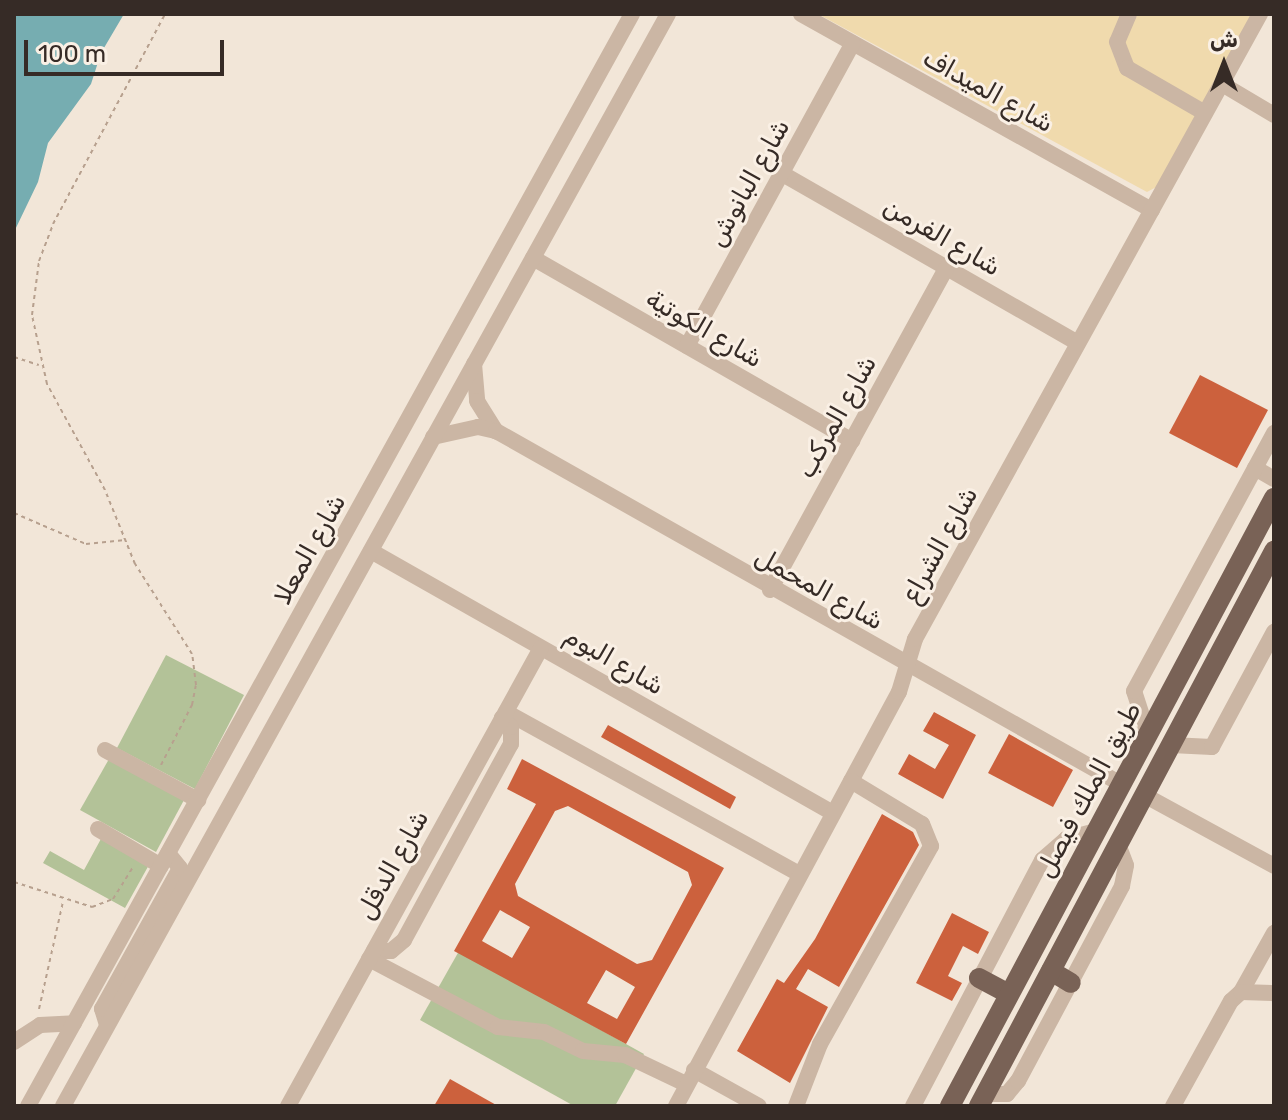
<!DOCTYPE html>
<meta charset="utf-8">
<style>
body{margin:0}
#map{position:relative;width:1288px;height:1120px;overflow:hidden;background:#f2e6d8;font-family:Rubik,Vazirmatn,sans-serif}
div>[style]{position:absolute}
.green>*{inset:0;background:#b3c298}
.sand>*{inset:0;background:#f0daad}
.water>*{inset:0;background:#76adb1}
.building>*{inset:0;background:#cc613d}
.path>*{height:2px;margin-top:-1px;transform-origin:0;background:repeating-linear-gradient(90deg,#b7a08e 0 4px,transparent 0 8px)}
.minor>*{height:16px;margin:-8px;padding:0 8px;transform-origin:8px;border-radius:8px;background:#cbb6a4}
.major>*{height:20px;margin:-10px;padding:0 10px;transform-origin:10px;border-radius:10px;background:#796256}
span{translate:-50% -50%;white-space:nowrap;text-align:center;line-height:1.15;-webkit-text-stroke:6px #faf0e5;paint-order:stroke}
.street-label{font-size:26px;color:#362b26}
.frame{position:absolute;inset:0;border:16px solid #362b26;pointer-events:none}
.north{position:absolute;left:1184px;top:24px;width:80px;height:80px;-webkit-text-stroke:6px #faf0e5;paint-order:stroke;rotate:0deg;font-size:22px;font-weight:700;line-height:32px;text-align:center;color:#362b26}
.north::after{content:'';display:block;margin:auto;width:28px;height:36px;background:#362b26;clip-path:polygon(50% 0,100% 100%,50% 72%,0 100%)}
.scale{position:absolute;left:24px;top:40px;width:200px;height:36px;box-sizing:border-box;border:4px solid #362b26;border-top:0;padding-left:10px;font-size:24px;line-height:28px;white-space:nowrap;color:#362b26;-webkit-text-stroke:6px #faf0e5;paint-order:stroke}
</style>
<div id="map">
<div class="green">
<div style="clip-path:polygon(166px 655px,244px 695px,195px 789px,117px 748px)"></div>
<div style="clip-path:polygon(109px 759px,184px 800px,156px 852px,80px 810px)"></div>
<div style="clip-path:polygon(102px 837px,150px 863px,125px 908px,43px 863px,50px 851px,84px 870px)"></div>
<div style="clip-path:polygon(459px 951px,644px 1054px,615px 1106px,574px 1106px,420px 1020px)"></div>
</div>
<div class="sand">
<div style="clip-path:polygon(818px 14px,1256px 14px,1160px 185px,1147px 192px)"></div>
</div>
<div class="water">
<div style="clip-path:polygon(14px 14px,124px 14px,101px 53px,91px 84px,48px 143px,38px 182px,14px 232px)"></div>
</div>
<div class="building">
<div style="clip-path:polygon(1200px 375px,1268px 410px,1237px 468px,1169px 433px)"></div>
<div style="clip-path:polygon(934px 712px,976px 735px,943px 799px,898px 774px,909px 754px,935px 769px,949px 745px,923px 731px)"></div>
<div style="clip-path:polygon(608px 725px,736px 797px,730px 809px,601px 737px)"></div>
<div style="clip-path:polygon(1009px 734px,1073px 770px,1053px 807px,988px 773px)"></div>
<div style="clip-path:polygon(evenodd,522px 759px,724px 868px,626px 1044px,454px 951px,536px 804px,507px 789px,522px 759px,568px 806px,688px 872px,692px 885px,652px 960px,637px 964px,518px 896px,515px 884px,555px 811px,568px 806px,522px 759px,500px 910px,530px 927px,512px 958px,482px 941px,500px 910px,522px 759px,606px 970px,635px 987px,617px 1019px,587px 1003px,606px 970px)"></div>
<div style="clip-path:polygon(882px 814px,913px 832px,919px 845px,839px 987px,808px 969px,796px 989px,828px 1007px,790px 1083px,737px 1051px,777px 979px,784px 983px,815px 939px)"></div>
<div style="clip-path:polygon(952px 913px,989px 932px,978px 954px,963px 946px,948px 976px,962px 983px,952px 1001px,916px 983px)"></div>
<div style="clip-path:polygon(450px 1079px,498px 1106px,434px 1106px)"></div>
</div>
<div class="path">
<div style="left:14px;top:357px;width:26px;rotate:18deg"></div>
<div style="left:14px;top:513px;width:78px;rotate:23.3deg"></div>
<div style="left:86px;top:544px;width:37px;rotate:-6deg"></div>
<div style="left:161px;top:765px;width:68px;rotate:-62.7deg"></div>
<div style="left:192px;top:705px;width:20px;rotate:-79deg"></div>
<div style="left:196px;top:685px;width:31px;rotate:-97deg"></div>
<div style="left:192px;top:654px;width:107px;rotate:-122.3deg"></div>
<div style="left:135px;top:564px;width:80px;rotate:-112.1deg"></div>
<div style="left:105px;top:490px;width:121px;rotate:-118.7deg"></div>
<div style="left:47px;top:384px;width:71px;rotate:-102.3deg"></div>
<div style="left:32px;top:315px;width:54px;rotate:-82.6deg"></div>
<div style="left:39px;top:261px;width:40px;rotate:-69deg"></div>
<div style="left:53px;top:224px;width:238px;rotate:-61.9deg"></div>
<div style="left:14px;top:882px;width:82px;rotate:17.8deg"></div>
<div style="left:92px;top:907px;width:22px;rotate:-21deg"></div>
<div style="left:113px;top:899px;width:39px;rotate:-58deg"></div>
<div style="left:39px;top:1009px;width:110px;rotate:-77.4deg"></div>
</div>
<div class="minor">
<div style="left:801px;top:14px;width:402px;rotate:29.2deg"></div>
<div style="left:1129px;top:14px;width:30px;rotate:113deg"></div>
<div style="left:1117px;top:42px;width:28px;rotate:69deg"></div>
<div style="left:1127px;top:68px;width:90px;rotate:30deg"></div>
<div style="left:1222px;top:84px;width:61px;rotate:30.8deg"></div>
<div style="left:781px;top:173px;width:342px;rotate:29.8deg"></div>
<div style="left:533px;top:258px;width:368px;rotate:29.8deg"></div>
<div style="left:687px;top:346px;width:345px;rotate:-61.3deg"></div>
<div style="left:474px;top:364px;width:37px;rotate:85deg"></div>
<div style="left:477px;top:401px;width:36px;rotate:58deg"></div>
<div style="left:433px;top:437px;width:46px;rotate:-12.5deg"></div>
<div style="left:478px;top:427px;width:18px;rotate:13deg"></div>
<div style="left:496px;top:431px;width:718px;rotate:29.46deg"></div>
<div style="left:1255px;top:468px;width:22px;rotate:30deg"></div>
<div style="left:371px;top:551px;width:531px;rotate:29.56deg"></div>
<div style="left:770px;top:590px;width:367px;rotate:-61.3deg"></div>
<div style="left:506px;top:712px;width:335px;rotate:28.9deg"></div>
<div style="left:1148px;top:734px;width:45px;rotate:-108deg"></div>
<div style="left:1134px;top:691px;width:294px;rotate:-61.5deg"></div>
<div style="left:1171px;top:745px;width:41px;rotate:2.8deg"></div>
<div style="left:1212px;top:747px;width:131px;rotate:-61.7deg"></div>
<div style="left:105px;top:750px;width:106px;rotate:28.3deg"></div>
<div style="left:1144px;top:795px;width:148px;rotate:28.6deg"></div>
<div style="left:98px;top:829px;width:73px;rotate:30.4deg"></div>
<div style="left:374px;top:951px;width:17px"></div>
<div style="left:391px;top:951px;width:17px;rotate:-40deg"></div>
<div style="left:404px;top:940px;width:223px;rotate:-61.4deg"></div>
<div style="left:511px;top:744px;width:17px;rotate:-90deg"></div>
<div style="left:511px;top:727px;width:13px;rotate:-135deg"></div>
<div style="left:369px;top:959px;width:146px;rotate:27.8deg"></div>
<div style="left:498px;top:1027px;width:46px;rotate:6.2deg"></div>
<div style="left:544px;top:1032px;width:43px;rotate:26deg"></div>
<div style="left:583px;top:1051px;width:42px;rotate:5.4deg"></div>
<div style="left:625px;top:1055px;width:68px;rotate:25.4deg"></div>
<div style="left:1241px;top:992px;width:68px;rotate:-60.8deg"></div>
<div style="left:107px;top:1025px;width:17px;rotate:-107deg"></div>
<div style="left:102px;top:1009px;width:161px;rotate:-61deg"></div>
<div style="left:180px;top:868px;width:19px;rotate:-129deg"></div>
<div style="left:14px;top:1042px;width:31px;rotate:-33deg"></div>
<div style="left:40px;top:1025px;width:34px;rotate:-3deg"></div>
<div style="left:694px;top:1070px;width:74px;rotate:29deg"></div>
<div style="left:985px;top:1094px;width:22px"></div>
<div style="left:1007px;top:1094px;width:17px;rotate:-50deg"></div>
<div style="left:1018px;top:1081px;width:221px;rotate:-61.9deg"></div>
<div style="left:1122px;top:886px;width:21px;rotate:-79deg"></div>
<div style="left:1126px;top:865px;width:22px;rotate:-111deg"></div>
<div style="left:28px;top:1106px;width:1248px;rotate:-61.05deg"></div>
<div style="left:63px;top:1106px;width:1248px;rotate:-61.01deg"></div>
<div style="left:288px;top:1106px;width:523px;rotate:-61.08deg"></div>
<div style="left:676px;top:1106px;width:470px;rotate:-61.7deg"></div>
<div style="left:899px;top:692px;width:55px;rotate:-73.2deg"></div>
<div style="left:915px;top:639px;width:714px;rotate:-61.1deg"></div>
<div style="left:796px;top:1106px;width:66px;rotate:-68.8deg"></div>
<div style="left:820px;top:1044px;width:227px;rotate:-60.7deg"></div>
<div style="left:931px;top:846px;width:24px;rotate:-112deg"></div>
<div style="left:922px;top:824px;width:83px;rotate:-148.8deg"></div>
<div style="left:913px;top:1106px;width:278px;rotate:-62.3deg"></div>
<div style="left:1042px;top:860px;width:32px;rotate:-41deg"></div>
<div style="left:1066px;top:839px;width:31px;rotate:-15deg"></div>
<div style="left:1173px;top:1106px;width:120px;rotate:-61.1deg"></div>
<div style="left:1231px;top:1001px;width:13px;rotate:-42deg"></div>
<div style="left:1241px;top:992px;width:33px;rotate:2deg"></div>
</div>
<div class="major">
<div style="left:1051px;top:971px;width:23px;rotate:31deg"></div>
<div style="left:979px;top:978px;width:34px;rotate:28deg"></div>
<div style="left:950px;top:1106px;width:689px;rotate:-61.95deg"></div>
<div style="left:979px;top:1106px;width:629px;rotate:-62.01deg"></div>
</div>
<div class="street-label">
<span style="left:988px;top:91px;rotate:29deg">شارع الميداف</span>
<span style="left:749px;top:183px;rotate:-61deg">شارع البانوش</span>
<span style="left:942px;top:237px;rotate:30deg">شارع الفرمن</span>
<span style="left:704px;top:329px;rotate:30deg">شارع الكوتية</span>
<span style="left:837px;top:417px;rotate:-61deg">شارع المركب</span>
<span style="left:940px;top:545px;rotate:-61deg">شارع الشراع</span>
<span style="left:310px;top:549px;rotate:-61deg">شارع المعلا</span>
<span style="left:819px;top:589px;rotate:29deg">شارع المحمل</span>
<span style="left:614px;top:661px;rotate:30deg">شارع البوم</span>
<span style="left:1089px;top:790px;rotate:-62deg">طريق الملك فيصل</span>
<span style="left:393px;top:865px;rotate:-61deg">شارع الدقل</span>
</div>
<div class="frame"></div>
<div class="north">ش</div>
<div class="scale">100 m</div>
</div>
